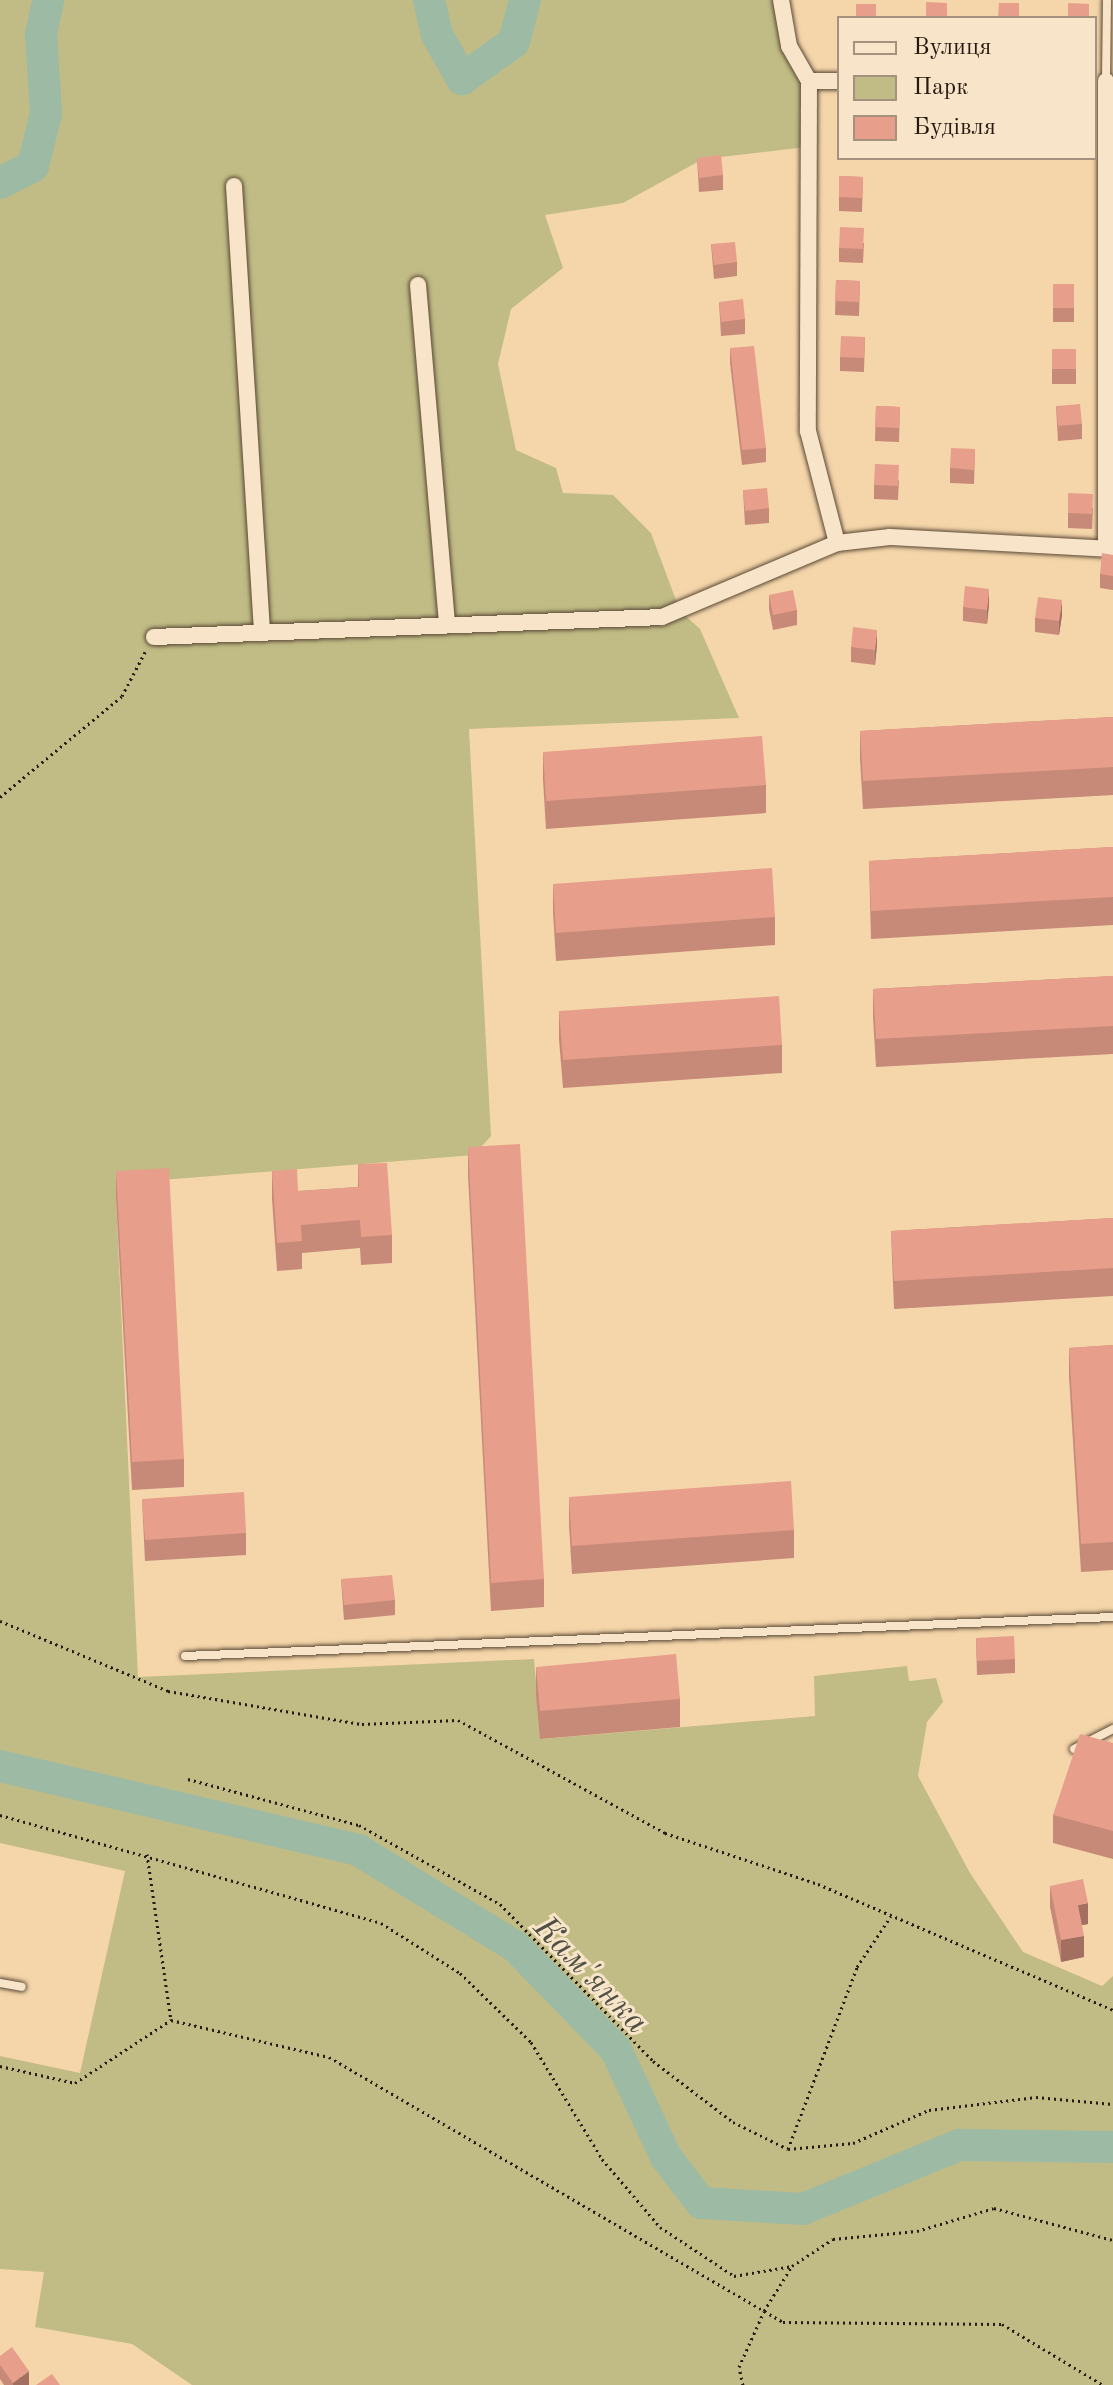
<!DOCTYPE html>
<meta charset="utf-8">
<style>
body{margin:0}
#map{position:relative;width:1113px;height:2385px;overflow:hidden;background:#f5d6aa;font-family:"Old Standard TT",serif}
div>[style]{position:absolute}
.green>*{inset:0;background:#c1bc85}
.river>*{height:32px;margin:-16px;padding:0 16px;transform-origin:16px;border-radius:16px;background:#9dbaa5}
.path>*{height:3px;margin-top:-1.5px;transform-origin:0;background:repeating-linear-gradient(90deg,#25180f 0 2px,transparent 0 6px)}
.roads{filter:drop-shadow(0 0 2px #594836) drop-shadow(0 0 2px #594836)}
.lane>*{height:8px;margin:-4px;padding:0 4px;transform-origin:4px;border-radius:4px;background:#f8e4c8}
.street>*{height:16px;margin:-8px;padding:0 8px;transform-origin:8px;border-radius:8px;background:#f8e4c8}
.wall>*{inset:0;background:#c78978}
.shaded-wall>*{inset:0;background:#a26f61}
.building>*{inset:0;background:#e79f8b}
span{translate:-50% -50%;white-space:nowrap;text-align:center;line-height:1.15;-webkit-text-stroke:6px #f8e4c8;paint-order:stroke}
.water-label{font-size:34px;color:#4f5144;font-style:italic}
.legend{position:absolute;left:837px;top:16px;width:260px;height:144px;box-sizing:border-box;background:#f8e4c8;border:2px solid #a4927e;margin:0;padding:10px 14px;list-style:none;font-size:24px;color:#25180f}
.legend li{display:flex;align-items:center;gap:16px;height:40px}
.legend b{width:40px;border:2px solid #a4927e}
</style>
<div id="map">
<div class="green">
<div style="clip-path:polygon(0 0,781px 0,809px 81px,806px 147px,703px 159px,623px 203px,545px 215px,563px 268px,511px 309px,498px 364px,516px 450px,556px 468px,563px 493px,613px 495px,651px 533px,680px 611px,700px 629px,739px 718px,469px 729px,491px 1136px,474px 1155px,162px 1180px,116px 1199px,138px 1677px,534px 1659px,541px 1739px,815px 1716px,814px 1676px,907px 1666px,909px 1681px,936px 1678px,943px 1702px,927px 1722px,918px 1776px,970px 1873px,1023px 1952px,1102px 1986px,1113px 1976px,1113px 2385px,192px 2385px,132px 2344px,35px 2327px,44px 2272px,0 2269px,0 2056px,80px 2073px,125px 1871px,0 1843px)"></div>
</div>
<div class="river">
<div style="left:429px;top:0;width:36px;rotate:77deg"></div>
<div style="left:437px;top:35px;width:51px;rotate:60.4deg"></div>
<div style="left:462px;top:79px;width:64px;rotate:-35.4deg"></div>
<div style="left:514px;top:42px;width:43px;rotate:-75.3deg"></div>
<div style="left:0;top:183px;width:37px;rotate:-27deg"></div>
<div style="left:33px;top:166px;width:55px;rotate:-76.2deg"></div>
<div style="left:46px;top:113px;width:79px;rotate:-93.6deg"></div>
<div style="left:41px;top:34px;width:35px;rotate:-78deg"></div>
<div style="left:0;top:1766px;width:368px;rotate:13.2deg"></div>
<div style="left:358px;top:1850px;width:185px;rotate:31.5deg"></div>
<div style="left:516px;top:1947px;width:144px;rotate:45.8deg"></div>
<div style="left:616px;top:2050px;width:118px;rotate:65deg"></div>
<div style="left:666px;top:2157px;width:58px;rotate:52.7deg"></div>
<div style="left:701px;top:2203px;width:102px;rotate:3.4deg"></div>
<div style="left:803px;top:2209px;width:169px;rotate:-22.3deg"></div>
<div style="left:959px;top:2145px;width:154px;rotate:0.7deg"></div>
</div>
<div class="path">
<div style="left:0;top:797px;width:158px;rotate:-39.6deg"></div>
<div style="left:122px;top:696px;width:50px;rotate:-62.4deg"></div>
<div style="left:0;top:1621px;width:182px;rotate:22.6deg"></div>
<div style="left:168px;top:1691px;width:197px;rotate:9.7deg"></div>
<div style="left:362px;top:1724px;width:96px;rotate:-2.4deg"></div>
<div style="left:458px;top:1720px;width:236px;rotate:28.6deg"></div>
<div style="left:665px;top:1833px;width:161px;rotate:18.4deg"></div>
<div style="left:818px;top:1884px;width:321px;rotate:23.1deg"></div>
<div style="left:188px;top:1779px;width:177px;rotate:15.1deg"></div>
<div style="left:359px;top:1825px;width:162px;rotate:29.3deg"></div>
<div style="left:500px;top:1904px;width:219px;rotate:45.7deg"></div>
<div style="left:653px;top:2061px;width:101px;rotate:37.3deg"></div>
<div style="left:733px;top:2122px;width:61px;rotate:26.1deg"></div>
<div style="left:788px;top:2149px;width:65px;rotate:-5.3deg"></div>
<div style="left:853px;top:2143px;width:83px;rotate:-23.5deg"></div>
<div style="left:929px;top:2110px;width:108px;rotate:-6.9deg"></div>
<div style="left:1036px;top:2097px;width:77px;rotate:5.2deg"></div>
<div style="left:0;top:1815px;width:396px;rotate:15.8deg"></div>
<div style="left:381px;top:1923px;width:93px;rotate:32.3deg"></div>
<div style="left:460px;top:1973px;width:99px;rotate:44.2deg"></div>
<div style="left:531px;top:2042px;width:137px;rotate:58.7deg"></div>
<div style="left:602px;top:2159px;width:89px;rotate:49.5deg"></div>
<div style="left:660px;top:2227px;width:89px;rotate:33.5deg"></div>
<div style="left:734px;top:2276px;width:59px;rotate:-9.8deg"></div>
<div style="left:147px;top:1854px;width:168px;rotate:81.8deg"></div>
<div style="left:0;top:2066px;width:77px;rotate:12.8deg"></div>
<div style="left:75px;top:2083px;width:115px;rotate:-33.3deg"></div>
<div style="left:171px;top:2020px;width:162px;rotate:13.2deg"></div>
<div style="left:329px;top:2057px;width:526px;rotate:30.27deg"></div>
<div style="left:783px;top:2322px;width:219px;rotate:0.5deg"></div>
<div style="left:1002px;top:2324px;width:118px;rotate:31.1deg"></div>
<div style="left:788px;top:2149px;width:195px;rotate:-69.2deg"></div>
<div style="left:857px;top:1967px;width:61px;rotate:-56.3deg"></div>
<div style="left:743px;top:2385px;width:18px;rotate:-103deg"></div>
<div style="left:739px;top:2367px;width:61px;rotate:-65.9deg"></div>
<div style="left:764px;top:2311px;width:53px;rotate:-58.1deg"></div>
<div style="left:792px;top:2266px;width:49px;rotate:-33.4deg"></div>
<div style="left:833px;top:2239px;width:84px;rotate:-5.4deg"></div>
<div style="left:917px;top:2231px;width:80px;rotate:-16.6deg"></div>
<div style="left:994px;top:2208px;width:123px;rotate:15.1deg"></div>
</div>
<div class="roads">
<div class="lane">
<div style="left:1106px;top:80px;width:80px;rotate:-89.3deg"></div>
<div style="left:185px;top:1656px;width:929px;rotate:-2.41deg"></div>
<div style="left:1074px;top:1749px;width:44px;rotate:-27.1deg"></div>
<div style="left:0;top:1983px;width:22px;rotate:10deg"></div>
</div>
<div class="street">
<div style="left:781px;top:0;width:47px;rotate:80.1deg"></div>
<div style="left:789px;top:46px;width:40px;rotate:60.3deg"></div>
<div style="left:809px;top:81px;width:350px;rotate:90.2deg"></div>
<div style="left:808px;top:431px;width:116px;rotate:75.5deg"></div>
<div style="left:837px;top:543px;width:53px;rotate:-6.5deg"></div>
<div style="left:890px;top:537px;width:223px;rotate:3.1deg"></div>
<div style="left:809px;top:81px;width:30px"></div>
<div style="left:1106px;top:81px;width:467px;rotate:90deg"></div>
<div style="left:234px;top:186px;width:448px;rotate:86.4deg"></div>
<div style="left:418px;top:285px;width:341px;rotate:85.1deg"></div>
<div style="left:154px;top:637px;width:508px;rotate:-2.25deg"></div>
<div style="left:662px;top:617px;width:190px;rotate:-22.9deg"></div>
</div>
</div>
<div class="wall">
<div style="clip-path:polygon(697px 158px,723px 175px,723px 190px,699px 192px)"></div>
<div style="clip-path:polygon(839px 176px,863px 177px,862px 212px,839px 211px)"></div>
<div style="clip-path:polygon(864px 243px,863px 263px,839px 262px,839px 248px)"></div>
<div style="clip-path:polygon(711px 244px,737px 262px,737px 276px,714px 279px)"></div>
<div style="clip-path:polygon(836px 280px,860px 281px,859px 316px,835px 315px)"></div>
<div style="clip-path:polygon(1053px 284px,1074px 284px,1074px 322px,1053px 322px)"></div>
<div style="clip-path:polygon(719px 302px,745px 319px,745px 334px,721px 336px)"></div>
<div style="clip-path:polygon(865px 337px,864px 372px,840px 371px,840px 357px)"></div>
<div style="clip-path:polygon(730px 348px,766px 448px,766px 462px,742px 465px,730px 363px)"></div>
<div style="clip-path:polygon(1052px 349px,1076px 349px,1076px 384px,1052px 384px)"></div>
<div style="clip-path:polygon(876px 406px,900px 407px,899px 442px,875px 441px)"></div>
<div style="clip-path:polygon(1056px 406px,1082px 424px,1082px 439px,1058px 441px)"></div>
<div style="clip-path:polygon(975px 449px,974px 484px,950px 483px,950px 468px)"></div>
<div style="clip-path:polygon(899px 480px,898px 500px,874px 499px,874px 485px)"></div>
<div style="clip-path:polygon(743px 490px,769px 508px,769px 523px,745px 525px)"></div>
<div style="clip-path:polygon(1068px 493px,1093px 508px,1092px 529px,1068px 528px)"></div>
<div style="clip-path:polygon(1113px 555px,1113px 590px,1100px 588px,1100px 574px)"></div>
<div style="clip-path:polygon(769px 595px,797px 610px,797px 625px,773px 630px,769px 609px)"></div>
<div style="clip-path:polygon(989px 604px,987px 624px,963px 621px,963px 607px)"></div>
<div style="clip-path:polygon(1062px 615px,1059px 635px,1035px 632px,1035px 618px)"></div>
<div style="clip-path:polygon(877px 644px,875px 665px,851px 662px,851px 647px)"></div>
<div style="clip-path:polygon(1113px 717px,1113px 795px,863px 809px,860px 759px,860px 731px)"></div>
<div style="clip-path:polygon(543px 752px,766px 785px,766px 813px,546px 829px,543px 780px)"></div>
<div style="clip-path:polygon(1113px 847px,1113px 925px,871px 939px,869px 861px)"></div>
<div style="clip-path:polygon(553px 884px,775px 917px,775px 945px,556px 961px,553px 912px)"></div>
<div style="clip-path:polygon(1113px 976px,1113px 1054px,876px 1067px,873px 1017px,873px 989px)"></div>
<div style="clip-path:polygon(559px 1011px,782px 1045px,782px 1073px,563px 1088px,559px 1039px)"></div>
<div style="clip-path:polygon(468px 1147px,544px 1579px,544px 1607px,491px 1611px,468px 1175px)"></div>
<div style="clip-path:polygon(358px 1164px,392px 1235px,392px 1263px,361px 1265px,360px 1248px,302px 1253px,302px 1269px,277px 1271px,272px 1199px,272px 1171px,298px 1191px,358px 1187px)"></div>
<div style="clip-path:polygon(116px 1171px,184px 1459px,184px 1487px,132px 1490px,116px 1199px)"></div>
<div style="clip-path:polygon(1113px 1218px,1113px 1296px,894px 1309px,891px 1231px)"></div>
<div style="clip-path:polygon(1113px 1345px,1113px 1570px,1081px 1572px,1069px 1376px,1069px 1348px)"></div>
<div style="clip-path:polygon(569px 1497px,794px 1530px,794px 1558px,572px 1574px,569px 1525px)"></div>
<div style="clip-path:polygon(142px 1499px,246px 1533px,246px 1555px,145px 1561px)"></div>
<div style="clip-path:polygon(341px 1579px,395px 1600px,395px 1615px,344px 1620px)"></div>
<div style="clip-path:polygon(976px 1638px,1015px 1659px,1015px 1673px,977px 1675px)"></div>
<div style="clip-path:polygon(536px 1667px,680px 1699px,680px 1727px,540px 1739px,536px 1695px)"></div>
<div style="clip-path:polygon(1113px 1743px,1113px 1859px,1053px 1843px,1053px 1815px)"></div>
<div style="clip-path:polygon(1050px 1886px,1088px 1924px,1082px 1925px,1084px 1957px,1061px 1962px,1050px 1907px)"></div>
<div style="clip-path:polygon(0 2356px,29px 2385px,4px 2385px,0 2379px)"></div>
</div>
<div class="shaded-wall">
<div style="clip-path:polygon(989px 589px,989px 604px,987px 624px,987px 610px)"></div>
<div style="clip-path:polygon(1062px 600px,1062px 615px,1059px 635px,1059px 621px)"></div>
<div style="clip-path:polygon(877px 630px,877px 644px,875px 665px,875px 650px)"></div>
<div style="clip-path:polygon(1088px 1903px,1088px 1924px,1078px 1926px,1078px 1905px)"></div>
<div style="clip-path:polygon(1084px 1936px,1084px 1957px,1061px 1962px,1061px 1940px)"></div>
<div style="clip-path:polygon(29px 2371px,29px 2385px,13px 2385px,13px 2383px)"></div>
</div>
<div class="building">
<div style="clip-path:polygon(926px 2px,947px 3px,947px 18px,926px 18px)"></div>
<div style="clip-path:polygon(999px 3px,1019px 3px,1019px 18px,998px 18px)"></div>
<div style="clip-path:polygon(1068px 3px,1089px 4px,1089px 18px,1068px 18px)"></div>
<div style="clip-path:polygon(856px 4px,876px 4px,876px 18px,856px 18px)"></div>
<div style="clip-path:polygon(721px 155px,723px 175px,699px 178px,697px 158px)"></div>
<div style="clip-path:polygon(839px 176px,863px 177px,862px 198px,839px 197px)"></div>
<div style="clip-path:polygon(840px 227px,864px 228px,863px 249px,839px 248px)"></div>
<div style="clip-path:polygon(735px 242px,737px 262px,714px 265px,711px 244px)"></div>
<div style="clip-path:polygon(836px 280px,860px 281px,859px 302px,835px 301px)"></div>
<div style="clip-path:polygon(1053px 284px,1074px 284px,1074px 308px,1053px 308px)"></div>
<div style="clip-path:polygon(743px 299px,745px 319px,721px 322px,719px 302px)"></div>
<div style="clip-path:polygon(841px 336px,865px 337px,864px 358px,840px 357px)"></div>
<div style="clip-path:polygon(754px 346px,766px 448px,742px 450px,730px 348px)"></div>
<div style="clip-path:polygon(1052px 349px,1076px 349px,1076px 369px,1052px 369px)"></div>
<div style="clip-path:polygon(1080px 404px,1082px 424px,1058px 426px,1056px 406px)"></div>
<div style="clip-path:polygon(876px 406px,900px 407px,899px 428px,875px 427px)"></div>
<div style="clip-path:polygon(951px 448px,975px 449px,974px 470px,950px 468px)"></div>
<div style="clip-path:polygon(875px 464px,899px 465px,898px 486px,874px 485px)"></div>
<div style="clip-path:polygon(767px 488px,769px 508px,745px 511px,743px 490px)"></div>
<div style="clip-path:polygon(1068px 493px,1093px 494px,1092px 514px,1068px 513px)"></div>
<div style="clip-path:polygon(1102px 553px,1113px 555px,1113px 576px,1100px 574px)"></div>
<div style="clip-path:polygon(965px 586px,989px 589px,987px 610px,963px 607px)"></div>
<div style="clip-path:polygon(793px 590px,797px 610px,773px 615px,769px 595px)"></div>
<div style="clip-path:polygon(1038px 597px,1062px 600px,1059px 621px,1035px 618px)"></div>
<div style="clip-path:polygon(853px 627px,877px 630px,875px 650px,851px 647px)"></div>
<div style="clip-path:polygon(1113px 717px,1113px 767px,863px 781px,860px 731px)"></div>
<div style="clip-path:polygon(762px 736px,766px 785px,546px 801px,543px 752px)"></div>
<div style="clip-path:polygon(1113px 847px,1113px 897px,871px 911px,869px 861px)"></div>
<div style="clip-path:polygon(772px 868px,775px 917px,556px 933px,553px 884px)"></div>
<div style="clip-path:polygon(1113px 976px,1113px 1026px,876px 1039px,873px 989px)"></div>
<div style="clip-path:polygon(779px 996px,782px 1045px,563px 1060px,559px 1011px)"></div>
<div style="clip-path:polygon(520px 1144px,544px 1579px,491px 1583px,468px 1147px)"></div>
<div style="clip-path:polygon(387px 1163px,392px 1235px,361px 1237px,360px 1220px,301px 1225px,302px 1241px,277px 1243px,272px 1171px,297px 1169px,298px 1191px,359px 1187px,358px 1164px)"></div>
<div style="clip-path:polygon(169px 1168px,184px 1459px,132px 1462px,116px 1171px)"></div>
<div style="clip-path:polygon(1113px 1218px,1113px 1268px,894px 1281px,891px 1231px)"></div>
<div style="clip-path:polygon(1113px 1345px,1113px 1542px,1081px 1544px,1069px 1348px)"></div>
<div style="clip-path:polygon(791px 1481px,794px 1530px,572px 1546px,569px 1497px)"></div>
<div style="clip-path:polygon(244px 1492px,246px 1533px,145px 1540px,142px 1499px)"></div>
<div style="clip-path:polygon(392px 1575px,395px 1600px,344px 1605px,341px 1579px)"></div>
<div style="clip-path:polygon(1014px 1636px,1015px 1659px,977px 1661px,976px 1638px)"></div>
<div style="clip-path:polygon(676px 1654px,680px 1699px,540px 1711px,536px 1667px)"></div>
<div style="clip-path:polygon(1080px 1734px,1113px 1743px,1113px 1831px,1053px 1815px)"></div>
<div style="clip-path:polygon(1083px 1879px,1088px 1903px,1078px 1905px,1084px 1936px,1061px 1940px,1050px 1886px)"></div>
<div style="clip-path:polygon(12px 2347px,29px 2371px,13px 2383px,0 2365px,0 2356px)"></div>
<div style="clip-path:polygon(52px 2374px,60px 2385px,36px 2385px)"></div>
</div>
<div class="water-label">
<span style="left:590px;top:1976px;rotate:46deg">Кам'янка</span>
</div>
<ul class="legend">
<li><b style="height:10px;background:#f8e4c8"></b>Вулиця</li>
<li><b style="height:22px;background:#c1bc85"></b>Парк</li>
<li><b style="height:22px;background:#e79f8b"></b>Будівля</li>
</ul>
</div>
